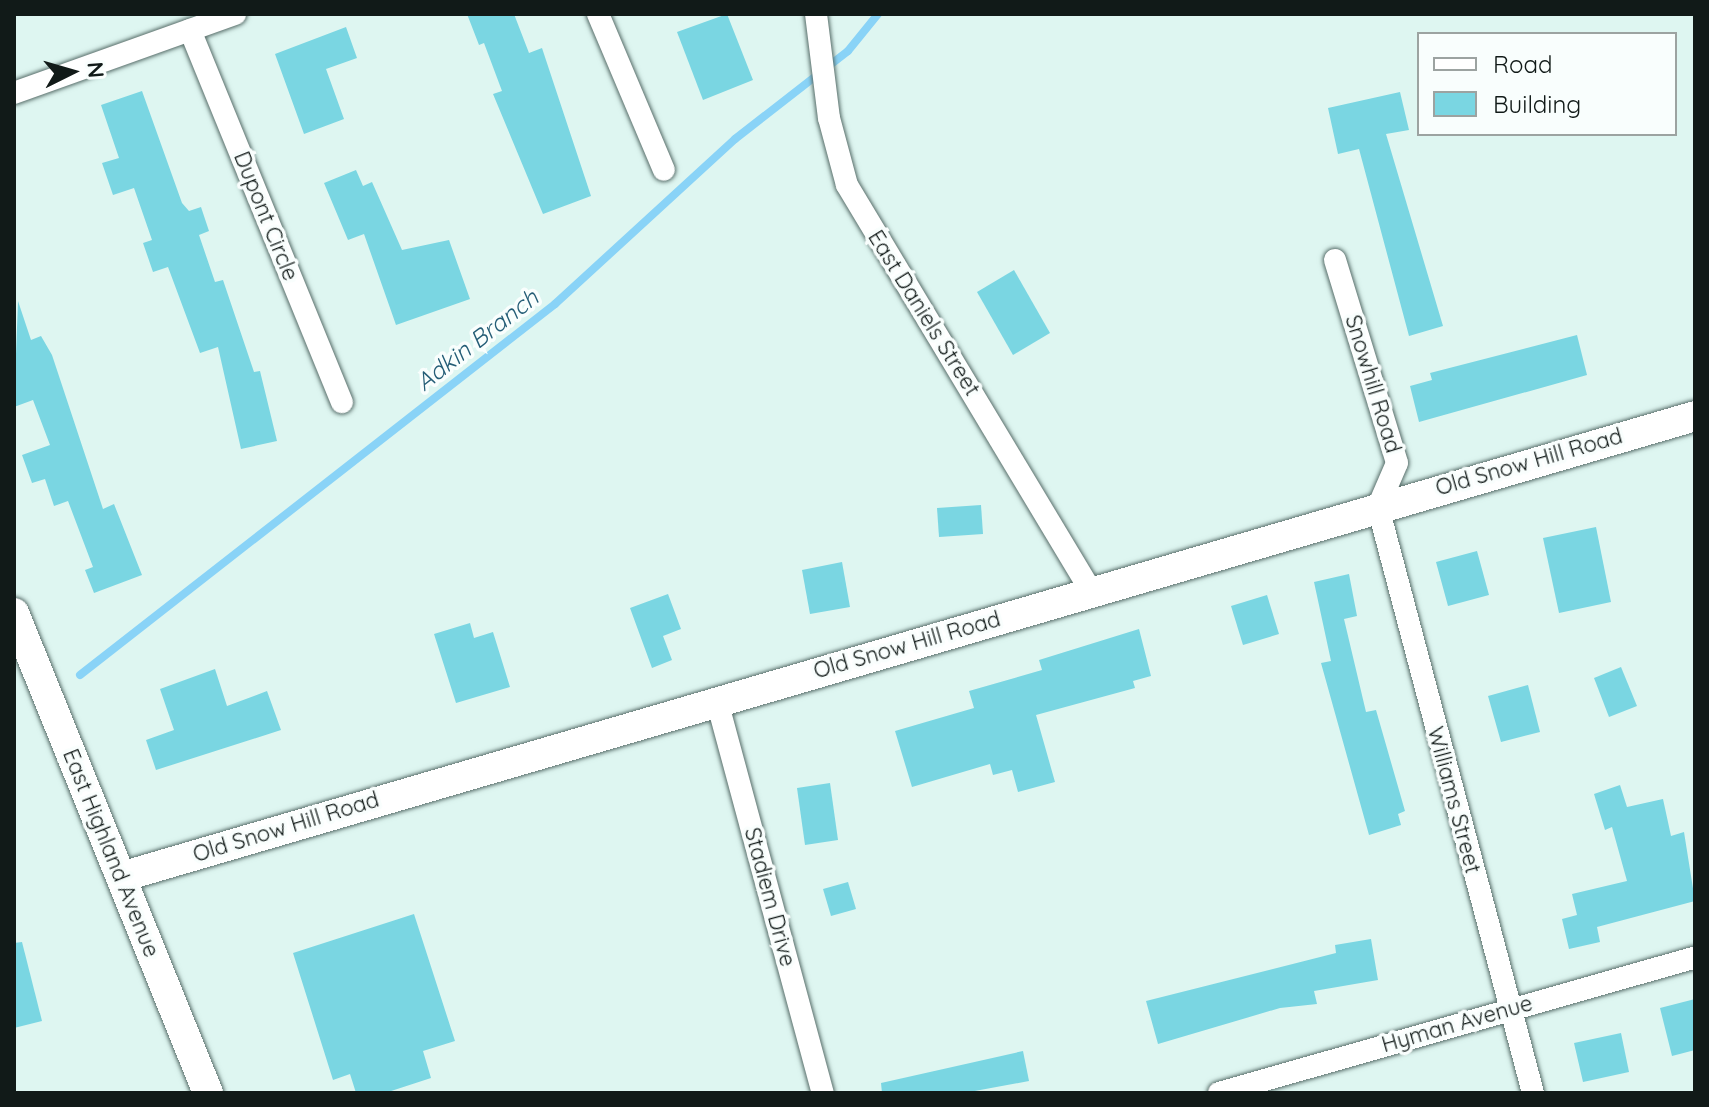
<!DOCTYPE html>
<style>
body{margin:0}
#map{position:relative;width:1709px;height:1107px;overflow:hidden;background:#def6f1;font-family:Quicksand,sans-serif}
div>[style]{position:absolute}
.stream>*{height:8px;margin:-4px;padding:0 4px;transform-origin:4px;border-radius:4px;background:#89d3f7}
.building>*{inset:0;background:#7ad6e2}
.roads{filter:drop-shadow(0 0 2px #586e6a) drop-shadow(0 0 2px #586e6a)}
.street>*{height:22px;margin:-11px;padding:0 11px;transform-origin:11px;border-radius:11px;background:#fff}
.secondary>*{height:30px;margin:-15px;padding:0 15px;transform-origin:15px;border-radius:15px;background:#fff}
span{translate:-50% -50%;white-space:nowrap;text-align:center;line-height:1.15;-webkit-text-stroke:7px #f9fefd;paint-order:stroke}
.street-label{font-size:22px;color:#111a18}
.water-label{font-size:24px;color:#245d76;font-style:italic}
.frame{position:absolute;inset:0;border:16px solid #111a18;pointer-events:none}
.legend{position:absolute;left:1417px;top:32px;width:260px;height:104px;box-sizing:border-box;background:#f9fefd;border:2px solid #9ca3a1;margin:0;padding:10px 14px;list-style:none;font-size:24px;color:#111a18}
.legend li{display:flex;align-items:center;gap:16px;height:40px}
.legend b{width:40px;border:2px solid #9ca3a1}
.north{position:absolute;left:32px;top:32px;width:80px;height:80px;-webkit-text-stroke:6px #f9fefd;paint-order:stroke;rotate:85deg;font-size:22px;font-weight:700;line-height:32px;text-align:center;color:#111a18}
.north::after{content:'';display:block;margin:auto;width:28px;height:36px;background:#111a18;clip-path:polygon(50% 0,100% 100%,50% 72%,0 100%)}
</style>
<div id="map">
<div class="stream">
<div style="left:80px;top:675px;width:603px;rotate:-37.99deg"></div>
<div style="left:555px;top:304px;width:244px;rotate:-42.5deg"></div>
<div style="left:735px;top:139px;width:143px;rotate:-37.9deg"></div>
<div style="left:848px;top:51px;width:48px;rotate:-51deg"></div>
</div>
<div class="building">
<div style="clip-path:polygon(467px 14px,514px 14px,529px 53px,542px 48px,591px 196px,543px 214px,493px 94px,502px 91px,484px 43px,479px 45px)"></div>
<div style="clip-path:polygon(727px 14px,753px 80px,703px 100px,677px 32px)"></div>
<div style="clip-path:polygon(346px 27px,357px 58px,326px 69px,344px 119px,304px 134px,275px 54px)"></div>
<div style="clip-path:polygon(142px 91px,182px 203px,189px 211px,201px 207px,209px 231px,199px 235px,215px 282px,223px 280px,254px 372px,260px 371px,277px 441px,241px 449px,218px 347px,200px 353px,168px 267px,153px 272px,143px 243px,152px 240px,134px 188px,113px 195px,102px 163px,119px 158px,101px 105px)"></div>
<div style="clip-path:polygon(1400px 92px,1409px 130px,1386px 134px,1443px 326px,1409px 336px,1359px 149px,1338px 154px,1328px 108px)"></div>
<div style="clip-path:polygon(356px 170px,363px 186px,372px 182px,402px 250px,449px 240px,470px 299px,396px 325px,364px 234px,348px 240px,324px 183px)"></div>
<div style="clip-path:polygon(1014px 270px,1050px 333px,1013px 355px,977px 292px)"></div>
<div style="clip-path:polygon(18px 301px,31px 340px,41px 336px,52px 355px,103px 509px,114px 504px,142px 575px,94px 593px,85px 570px,93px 567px,68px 501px,54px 506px,45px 479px,32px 483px,22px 455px,50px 445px,33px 400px,14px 407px)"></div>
<div style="clip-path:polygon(1577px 335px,1587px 375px,1419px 422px,1410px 386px,1432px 380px,1430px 373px)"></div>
<div style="clip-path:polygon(981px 505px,983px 534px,939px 537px,937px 508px)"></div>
<div style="clip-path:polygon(1596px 527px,1611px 602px,1559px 613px,1543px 538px)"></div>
<div style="clip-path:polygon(1477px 551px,1489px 595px,1448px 606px,1436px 562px)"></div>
<div style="clip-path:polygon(842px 562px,850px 607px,810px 614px,802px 570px)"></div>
<div style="clip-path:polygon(1349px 574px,1357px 616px,1344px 619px,1366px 712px,1376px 710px,1405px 811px,1398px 814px,1401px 825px,1369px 835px,1321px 663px,1331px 661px,1314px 582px)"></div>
<div style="clip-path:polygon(668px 594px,681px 629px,663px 636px,672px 660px,652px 668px,630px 608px)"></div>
<div style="clip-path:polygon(1267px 595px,1279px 634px,1243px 645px,1231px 606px)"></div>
<div style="clip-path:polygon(470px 623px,474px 638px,493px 632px,510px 687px,456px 703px,434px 634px)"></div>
<div style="clip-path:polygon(1139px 629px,1151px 676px,1133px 681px,1135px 688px,1036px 715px,1055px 782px,1018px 792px,1012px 770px,993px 775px,990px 764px,912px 787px,895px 731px,974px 708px,969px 691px,1042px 670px,1039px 660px)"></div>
<div style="clip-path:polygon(1621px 667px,1637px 706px,1609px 717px,1594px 678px)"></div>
<div style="clip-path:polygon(215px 669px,227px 706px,267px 691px,281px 730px,156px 770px,146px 740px,174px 730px,160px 689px)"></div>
<div style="clip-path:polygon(1528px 685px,1540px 732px,1501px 742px,1488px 696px)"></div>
<div style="clip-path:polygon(830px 783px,838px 840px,805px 845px,797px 788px)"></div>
<div style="clip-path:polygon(1620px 785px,1627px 807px,1663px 799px,1671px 836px,1684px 832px,1695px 901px,1597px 927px,1600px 942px,1569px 949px,1562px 919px,1577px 915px,1572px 894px,1627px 881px,1612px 827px,1605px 830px,1594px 794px)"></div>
<div style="clip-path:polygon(848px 882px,856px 909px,831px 916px,823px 889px)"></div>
<div style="clip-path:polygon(414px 914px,455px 1041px,423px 1051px,431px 1078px,385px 1093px,356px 1093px,350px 1074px,333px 1080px,293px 953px)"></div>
<div style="clip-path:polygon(1371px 939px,1378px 980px,1314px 991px,1317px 1004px,1280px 1008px,1158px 1044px,1146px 1001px,1336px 953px,1335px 945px)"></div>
<div style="clip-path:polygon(22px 942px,42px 1021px,14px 1028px,14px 943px)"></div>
<div style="clip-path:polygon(1695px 999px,1695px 1050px,1672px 1056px,1660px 1008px)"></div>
<div style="clip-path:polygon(1621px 1033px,1629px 1072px,1583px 1082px,1574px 1043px)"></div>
<div style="clip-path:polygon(1023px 1051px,1029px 1081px,964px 1093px,882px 1093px,881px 1083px)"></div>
</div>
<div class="roads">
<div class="street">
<div style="left:598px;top:14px;width:169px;rotate:67.1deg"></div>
<div style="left:816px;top:14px;width:105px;rotate:82.9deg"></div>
<div style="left:829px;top:118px;width:69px;rotate:75deg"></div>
<div style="left:847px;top:185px;width:474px;rotate:59deg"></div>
<div style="left:190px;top:30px;width:402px;rotate:67.8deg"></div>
<div style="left:14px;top:93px;width:235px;rotate:-19.7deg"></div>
<div style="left:1335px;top:260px;width:212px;rotate:73deg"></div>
<div style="left:1397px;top:463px;width:48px;rotate:113.4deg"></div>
<div style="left:1378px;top:507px;width:606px;rotate:75.18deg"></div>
<div style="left:717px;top:701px;width:406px;rotate:74.9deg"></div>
<div style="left:1219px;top:1093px;width:495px;rotate:-15.9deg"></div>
</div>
<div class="secondary">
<div style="left:14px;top:613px;width:518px;rotate:67.99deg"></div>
<div style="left:121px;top:877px;width:1640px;rotate:-16.32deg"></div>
</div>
</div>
<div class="street-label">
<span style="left:266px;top:216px;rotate:68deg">Dupont Circle</span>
<span style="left:924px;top:313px;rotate:58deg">East Daniels Street</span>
<span style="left:1373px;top:384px;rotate:73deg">Snowhill Road</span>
<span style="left:1529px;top:462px;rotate:-16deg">Old Snow Hill Road</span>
<span style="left:907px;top:645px;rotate:-16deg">Old Snow Hill Road</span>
<span style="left:1454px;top:800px;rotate:75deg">Williams Street</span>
<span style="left:286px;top:827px;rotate:-17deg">Old Snow Hill Road</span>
<span style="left:111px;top:853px;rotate:68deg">East Highland Avenue</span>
<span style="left:770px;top:897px;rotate:75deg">Stadiem Drive</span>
<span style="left:1457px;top:1024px;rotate:-16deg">Hyman Avenue</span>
</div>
<div class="water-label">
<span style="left:477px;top:340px;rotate:-38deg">Adkin Branch</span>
</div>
<div class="frame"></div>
<ul class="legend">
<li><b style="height:10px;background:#fff"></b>Road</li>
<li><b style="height:22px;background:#7ad6e2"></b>Building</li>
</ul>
<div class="north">N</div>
</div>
